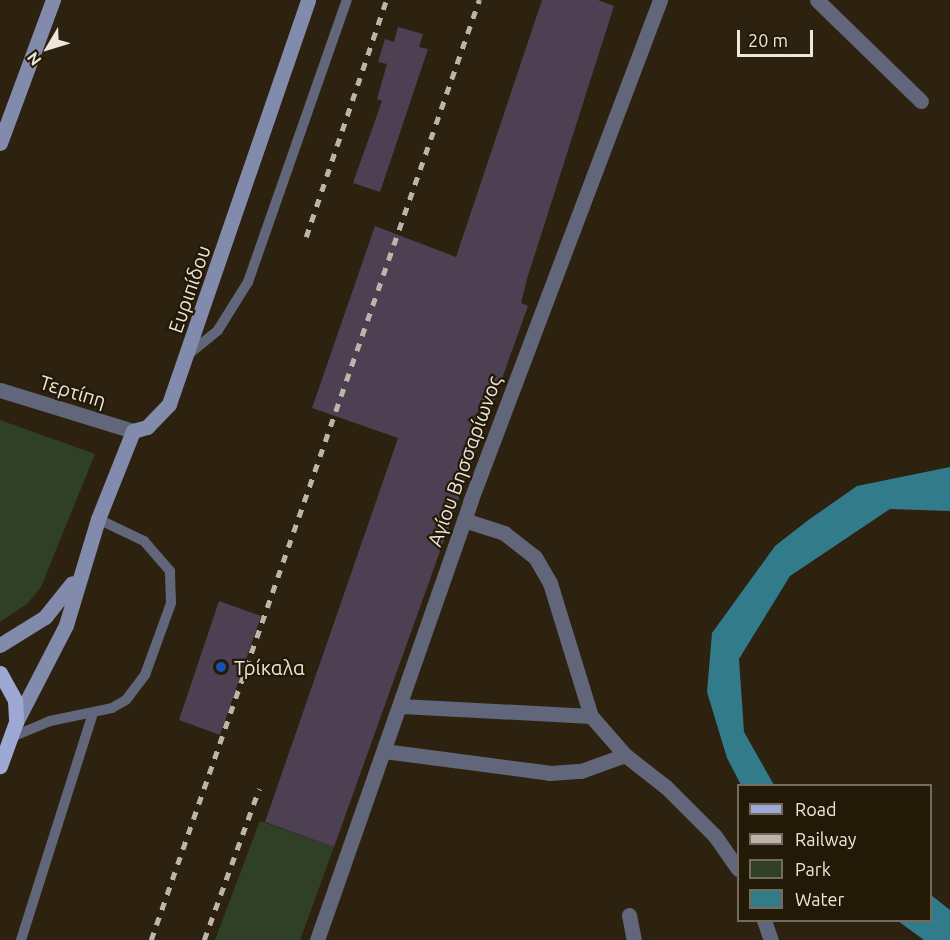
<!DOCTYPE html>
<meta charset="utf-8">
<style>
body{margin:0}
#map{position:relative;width:950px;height:940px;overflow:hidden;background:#2d2210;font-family:Ubuntu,sans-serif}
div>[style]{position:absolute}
.green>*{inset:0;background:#304026}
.water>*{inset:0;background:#317b8a}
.building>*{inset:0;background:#4c4052}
.lane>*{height:10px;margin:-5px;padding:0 5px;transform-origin:5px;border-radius:5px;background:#61667b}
.street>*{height:15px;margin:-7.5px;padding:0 7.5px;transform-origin:7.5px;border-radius:7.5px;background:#61667b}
.secondary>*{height:15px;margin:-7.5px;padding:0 7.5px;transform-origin:7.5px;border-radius:7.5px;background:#838bad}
.primary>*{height:15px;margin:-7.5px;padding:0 7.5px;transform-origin:7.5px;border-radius:7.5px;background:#9da8d4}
.rail>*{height:4.5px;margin-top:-2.25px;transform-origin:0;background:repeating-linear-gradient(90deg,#bdb5a9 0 8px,transparent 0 16px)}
.dots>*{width:16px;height:16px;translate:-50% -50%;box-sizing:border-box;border:3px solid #231907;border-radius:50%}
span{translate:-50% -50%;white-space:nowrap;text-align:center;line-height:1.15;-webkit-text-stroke:4.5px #231907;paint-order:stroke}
.street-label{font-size:20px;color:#ede6db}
.poi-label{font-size:20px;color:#ede6db}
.left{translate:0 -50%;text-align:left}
.legend{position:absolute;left:737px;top:784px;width:195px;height:138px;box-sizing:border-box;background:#231907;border:2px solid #746b5c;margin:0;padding:8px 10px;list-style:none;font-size:18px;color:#ede6db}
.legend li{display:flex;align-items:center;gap:12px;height:30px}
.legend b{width:30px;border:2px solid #746b5c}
.north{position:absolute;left:18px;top:18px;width:60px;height:60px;-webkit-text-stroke:4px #231907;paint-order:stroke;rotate:232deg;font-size:16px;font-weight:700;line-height:24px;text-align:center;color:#ede6db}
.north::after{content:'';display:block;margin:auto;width:21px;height:27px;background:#ede6db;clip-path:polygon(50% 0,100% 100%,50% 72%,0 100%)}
.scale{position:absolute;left:737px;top:30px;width:76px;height:27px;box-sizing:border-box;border:3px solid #ede6db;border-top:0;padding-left:8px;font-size:18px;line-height:21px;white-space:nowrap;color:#ede6db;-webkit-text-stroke:4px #231907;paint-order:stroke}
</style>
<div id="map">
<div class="green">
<div style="clip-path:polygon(0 420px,95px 454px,41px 587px,28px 603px,0 622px)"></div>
<div style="clip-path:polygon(260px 821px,334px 847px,300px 940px,215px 940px)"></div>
</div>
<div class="water">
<div style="clip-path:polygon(950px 467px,950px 511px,890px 509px,790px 576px,739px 659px,744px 732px,774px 785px,741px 785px,727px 758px,707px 692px,712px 633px,775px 546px,807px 521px,857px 486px)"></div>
<div style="clip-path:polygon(931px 895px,950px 910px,950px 940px,924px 940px,898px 921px,930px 920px)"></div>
</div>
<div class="building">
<div style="clip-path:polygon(542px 0,598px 0,614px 6px,527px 279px,521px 303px,528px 306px,334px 847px,265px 822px,398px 438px,312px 408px,375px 226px,456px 257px)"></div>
<div style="clip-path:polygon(398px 27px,423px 34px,419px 47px,428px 49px,380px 192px,353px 183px,382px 101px,377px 99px,387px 64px,378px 62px,385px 39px,394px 42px)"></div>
<div style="clip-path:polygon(219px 601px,261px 616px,220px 735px,179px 720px)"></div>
</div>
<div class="lane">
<div style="left:190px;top:353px;width:36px;rotate:-39deg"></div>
<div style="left:218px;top:330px;width:57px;rotate:-58deg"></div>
<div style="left:248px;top:282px;width:299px;rotate:-70.7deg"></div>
<div style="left:12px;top:737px;width:41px;rotate:-22.8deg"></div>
<div style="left:50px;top:721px;width:63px;rotate:-11.8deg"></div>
<div style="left:112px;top:708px;width:16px;rotate:-30deg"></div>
<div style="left:126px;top:700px;width:31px;rotate:-53deg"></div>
<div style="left:145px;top:675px;width:77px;rotate:-70.1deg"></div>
<div style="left:171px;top:603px;width:32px;rotate:-92deg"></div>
<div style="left:170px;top:571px;width:40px;rotate:-131deg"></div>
<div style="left:144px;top:541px;width:51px;rotate:-154.4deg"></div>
<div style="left:21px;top:940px;width:238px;rotate:-72.4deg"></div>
</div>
<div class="street">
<div style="left:817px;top:0;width:145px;rotate:44.2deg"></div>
<div style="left:0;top:390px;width:139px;rotate:17.1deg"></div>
<div style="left:464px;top:520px;width:42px;rotate:18deg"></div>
<div style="left:504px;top:533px;width:39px;rotate:38deg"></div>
<div style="left:535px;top:557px;width:30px;rotate:60deg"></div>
<div style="left:550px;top:583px;width:139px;rotate:72.9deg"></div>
<div style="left:401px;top:706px;width:190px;rotate:3deg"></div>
<div style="left:591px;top:716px;width:52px;rotate:48.9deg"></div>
<div style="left:625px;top:755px;width:52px;rotate:38deg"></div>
<div style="left:666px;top:787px;width:69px;rotate:45deg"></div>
<div style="left:715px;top:836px;width:40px;rotate:55.1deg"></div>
<div style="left:384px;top:751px;width:167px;rotate:7.5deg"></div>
<div style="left:550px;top:773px;width:31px;rotate:-4deg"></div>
<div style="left:581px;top:771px;width:47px;rotate:-20deg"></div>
<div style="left:629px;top:915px;width:25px;rotate:79deg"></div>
<div style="left:764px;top:920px;width:21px;rotate:71deg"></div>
<div style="left:317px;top:940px;width:464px;rotate:-70.7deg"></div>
<div style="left:470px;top:502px;width:537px;rotate:-69.27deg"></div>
</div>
<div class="secondary">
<div style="left:0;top:143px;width:153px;rotate:-69.7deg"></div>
<div style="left:0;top:645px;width:53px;rotate:-31.9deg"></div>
<div style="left:45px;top:617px;width:43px;rotate:-51.5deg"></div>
<div style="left:16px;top:722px;width:109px;rotate:-62.7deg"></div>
<div style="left:66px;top:625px;width:111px;rotate:-73.2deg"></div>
<div style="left:98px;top:519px;width:95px;rotate:-68.3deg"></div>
<div style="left:133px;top:431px;width:15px;rotate:-16deg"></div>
<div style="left:147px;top:427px;width:32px;rotate:-46deg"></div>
<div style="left:169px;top:404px;width:427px;rotate:-71deg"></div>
</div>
<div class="primary">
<div style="left:0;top:673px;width:31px;rotate:61deg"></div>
<div style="left:15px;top:700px;width:22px;rotate:87deg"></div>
<div style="left:16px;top:722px;width:47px;rotate:110deg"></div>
</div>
<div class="rail">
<div style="left:306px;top:237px;width:250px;rotate:-71.3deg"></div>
<div style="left:151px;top:940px;width:996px;rotate:-70.76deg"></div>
<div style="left:204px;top:940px;width:161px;rotate:-70deg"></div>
</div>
<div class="dots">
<div style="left:221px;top:667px;background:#1a4fb4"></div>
</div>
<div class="street-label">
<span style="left:189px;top:289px;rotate:-71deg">Ευριπίδου</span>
<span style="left:73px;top:391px;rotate:17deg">Τερτίπη</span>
<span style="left:464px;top:461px;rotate:-70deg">Αγίου Βησσαρίωνος</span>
</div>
<div class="poi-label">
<span class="left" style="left:234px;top:667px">Τρίκαλα</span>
</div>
<ul class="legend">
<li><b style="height:8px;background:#9da8d4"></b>Road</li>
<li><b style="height:8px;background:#bdb5a9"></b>Railway</li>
<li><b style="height:16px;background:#304026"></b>Park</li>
<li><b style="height:16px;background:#317b8a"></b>Water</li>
</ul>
<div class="north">N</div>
<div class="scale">20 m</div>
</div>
